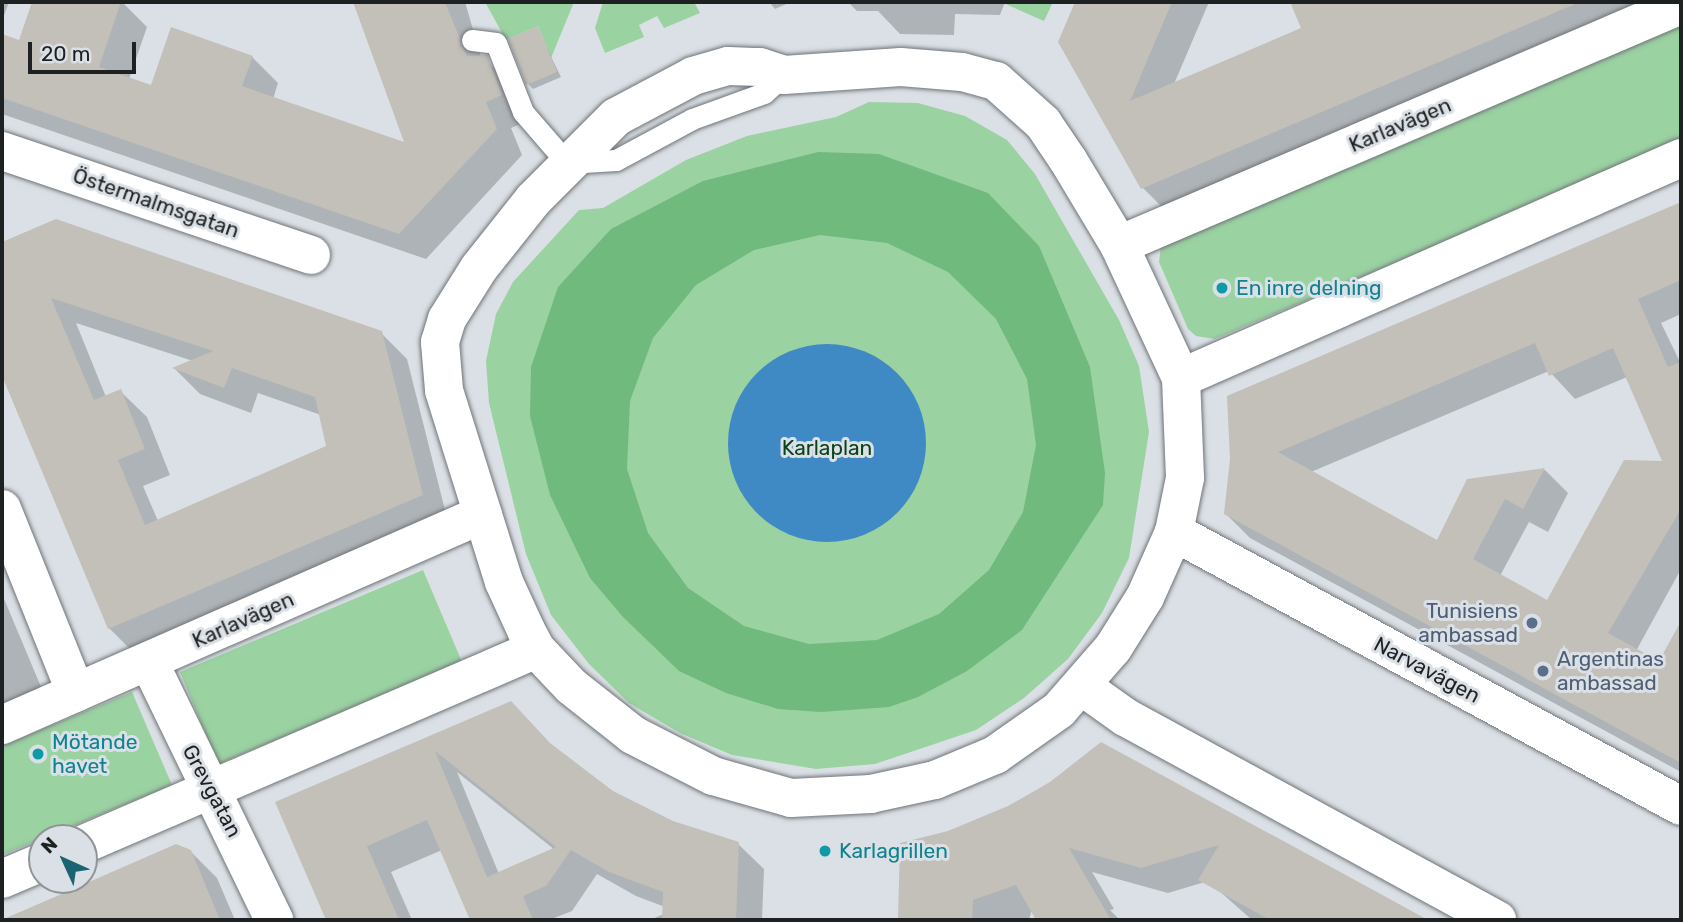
<!DOCTYPE html>
<meta charset="utf-8">
<style>
body{margin:0}
#map{position:relative;width:1683px;height:922px;overflow:hidden;background:#dae0e5;font-family:Rubik,sans-serif}
div>[style]{position:absolute}
.green>*{inset:0;background:#9bd2a2}
.forest>*{inset:0;background:#70ba7d}
.water>*{inset:0;background:#3f8ac4}
.round{border-radius:50%}
.shadow>*{inset:0;background:#0003}
.building>*{inset:0;background:#c3bfb9}
.roads{filter:drop-shadow(0 0 2px #6f7478) drop-shadow(0 0 2px #6f7478)}
.lane>*{height:21px;margin:-10.5px;padding:0 10.5px;transform-origin:10.5px;border-radius:10.5px;background:#fff}
.street>*{height:38px;margin:-19px;padding:0 19px;transform-origin:19px;border-radius:19px;background:#fff}
.secondary>*{height:38px;margin:-19px;padding:0 19px;transform-origin:19px;border-radius:19px;background:#fff}
.dots>*{width:19px;height:19px;translate:-50% -50%;box-sizing:border-box;border:4px solid #dae0e5;border-radius:50%}
span{translate:-50% -50%;white-space:nowrap;text-align:center;line-height:1.15;-webkit-text-stroke:6px #dae0e5;paint-order:stroke}
.street-label{font-size:21px;color:#1e2122}
.culture-label{font-size:21px;color:#0d838f}
.left{translate:0 -50%;text-align:left}
.park-label{font-size:21px;color:#09411a}
.service-label{font-size:21px;color:#4e5e75}
.right{translate:-100% -50%;text-align:right}
.frame{position:absolute;inset:0;border:4px solid #1e2122;pointer-events:none}
.north{position:absolute;left:28px;top:824px;width:70px;height:70px;box-sizing:border-box;background:#dae0e5;border:2px solid #8f9497;border-radius:50%;rotate:315deg;font-size:19px;font-weight:700;line-height:28px;text-align:center;color:#1e2122}
.north::after{content:'';display:block;margin:auto;width:24px;height:32px;background:#1a6471;clip-path:polygon(50% 0,100% 100%,50% 72%,0 100%)}
.scale{position:absolute;left:28px;top:42px;width:108px;height:32px;box-sizing:border-box;border:4px solid #1e2122;border-top:0;padding-left:9px;font-size:21px;line-height:24px;white-space:nowrap;color:#1e2122;-webkit-text-stroke:5px #dae0e5;paint-order:stroke}
</style>
<div id="map">
<div class="green">
<div style="clip-path:polygon(485px 2px,574px 2px,551px 58px,538px 26px,506px 40px)"></div>
<div style="clip-path:polygon(603px 2px,694px 2px,700px 13px,664px 28px,657px 16px,639px 25px,644px 37px,605px 53px,595px 28px)"></div>
<div style="clip-path:polygon(1001px 2px,1053px 2px,1044px 21px)"></div>
<div style="clip-path:polygon(1681px 22px,1681px 141px,1215px 339px,1196px 336px,1188px 329px,1159px 262px,1161px 246px)"></div>
<div style="clip-path:polygon(869px 102px,918px 103px,965px 116px,1007px 140px,1035px 174px,1119px 320px,1139px 366px,1149px 432px,1129px 558px,1102px 613px,1068px 659px,1024px 698px,976px 730px,875px 764px,816px 769px,732px 755px,680px 733px,629px 703px,589px 664px,551px 615px,526px 554px,489px 403px,486px 361px,496px 314px,513px 282px,579px 210px,603px 208px,686px 160px,747px 136px,836px 117px)"></div>
<div style="clip-path:polygon(423px 570px,462px 662px,218px 764px,180px 672px)"></div>
<div style="clip-path:polygon(132px 692px,172px 785px,2px 855px,2px 746px)"></div>
</div>
<div class="forest">
<div style="clip-path:polygon(evenodd,818px 152px,879px 154px,988px 193px,1039px 246px,1090px 367px,1105px 473px,1103px 505px,1022px 630px,967px 671px,918px 697px,889px 707px,821px 712px,778px 709px,726px 693px,679px 671px,623px 617px,590px 578px,550px 495px,530px 416px,531px 367px,558px 287px,611px 229px,703px 181px,818px 152px,820px 235px,887px 243px,948px 272px,996px 319px,1027px 379px,1036px 445px,1023px 512px,989px 570px,939px 614px,877px 640px,809px 644px,744px 626px,688px 588px,648px 533px,627px 469px,630px 401px,653px 338px,696px 285px,754px 250px,820px 235px)"></div>
</div>
<div class="water">
<div class="round" style="left:728px;top:344px;width:198px;height:198px"></div>
</div>
<div class="shadow">
<div style="clip-path:polygon(2px 2px,9px 2px,2px 21px)"></div>
<div style="clip-path:polygon(34px 2px,122px 2px,147px 27px,129px 79px,152px 87px,252px 57px,278px 83px,273px 99px,407px 145px,355px 2px,465px 2px,481px 57px,512px 83px,527px 121px,511px 128px,522px 155px,426px 259px,2px 114px,2px 36px,20px 42px)"></div>
<div style="clip-path:polygon(769px 2px,791px 2px,775px 9px)"></div>
<div style="clip-path:polygon(848px 2px,1005px 2px,1000px 15px,955px 14px,954px 35px,900px 34px,878px 11px,857px 11px)"></div>
<div style="clip-path:polygon(1077px 2px,1209px 2px,1174px 84px,1304px 29px,1292px 2px,1667px 2px,1169px 214px,1143px 188px,1060px 42px)"></div>
<div style="clip-path:polygon(537px 28px,561px 77px,533px 89px,528px 84px)"></div>
<div style="clip-path:polygon(evenodd,1681px 204px,1681px 314px,1661px 323px,1681px 364px,1681px 569px,1636px 651px,1659px 663px,1673px 639px,1681px 637px,1681px 772px,1250px 538px,1226px 514px,1231px 459px,1229px 397px,1681px 204px,1549px 371px,1575px 399px,1627px 377px,1665px 463px,1547px 602px,1500px 576px,1529px 522px,1548px 532px,1568px 493px,1545px 470px,1468px 481px,1438px 543px,1311px 472px,1549px 371px)"></div>
<div style="clip-path:polygon(evenodd,56px 221px,381px 333px,407px 359px,448px 522px,136px 655px,109px 628px,2px 372px,2px 244px,56px 221px,76px 323px,193px 361px,175px 369px,200px 394px,251px 413px,258px 393px,321px 415px,328px 447px,158px 521px,143px 486px,170px 475px,147px 417px,120px 391px,106px 397px,76px 323px)"></div>
<div style="clip-path:polygon(2px 594px,44px 694px,2px 712px)"></div>
<div style="clip-path:polygon(evenodd,511px 703px,554px 748px,612px 792px,672px 822px,738px 844px,764px 869px,762px 920px,650px 920px,673px 910px,636px 896px,597px 874px,572px 911px,549px 920px,472px 920px,442px 850px,391px 872px,412px 920px,327px 920px,277px 803px,511px 703px,457px 772px,555px 850px,499px 874px,457px 772px)"></div>
<div style="clip-path:polygon(1009px 808px,1294px 849px,1425px 920px,1252px 920px,1217px 889px,1255px 867px,1168px 893px,1092px 872px,1114px 909px,1110px 910px,1120px 920px,1038px 920px,1032px 909px,1029px 920px,900px 920px,902px 844px,948px 833px)"></div>
<div style="clip-path:polygon(176px 846px,190px 851px,217px 878px,235px 920px,2px 920px)"></div>
</div>
<div class="building">
<div style="clip-path:polygon(32px 2px,121px 2px,99px 67px,151px 85px,171px 27px,253px 56px,242px 86px,404px 142px,353px 2px,445px 2px,467px 56px,487px 55px,502px 95px,486px 102px,497px 129px,399px 234px,2px 98px,2px 34px,19px 40px)"></div>
<div style="clip-path:polygon(1075px 2px,1172px 2px,1130px 101px,1301px 28px,1290px 2px,1580px 2px,1141px 189px,1058px 42px)"></div>
<div style="clip-path:polygon(538px 26px,557px 72px,526px 85px,508px 39px)"></div>
<div style="clip-path:polygon(evenodd,1681px 202px,1681px 280px,1638px 299px,1668px 367px,1681px 362px,1681px 509px,1608px 633px,1659px 661px,1681px 621px,1681px 763px,1224px 514px,1230px 459px,1227px 396px,1681px 202px,1535px 343px,1549px 376px,1613px 348px,1662px 461px,1624px 460px,1547px 600px,1473px 559px,1505px 499px,1523px 509px,1545px 468px,1467px 479px,1437px 540px,1278px 452px,1535px 343px)"></div>
<div style="clip-path:polygon(evenodd,56px 219px,382px 331px,423px 495px,108px 629px,2px 376px,2px 242px,56px 219px,51px 298px,213px 351px,172px 368px,224px 388px,232px 368px,315px 397px,326px 446px,145px 525px,118px 460px,145px 449px,121px 389px,94px 400px,51px 298px)"></div>
<div style="clip-path:polygon(evenodd,511px 701px,550px 743px,613px 791px,673px 821px,739px 842px,736px 920px,662px 920px,663px 892px,609px 872px,571px 850px,546px 886px,523px 896px,533px 920px,470px 920px,427px 820px,367px 846px,399px 920px,326px 920px,275px 802px,511px 701px,435px 751px,556px 847px,487px 877px,435px 751px)"></div>
<div style="clip-path:polygon(1101px 742px,1344px 874px,1428px 920px,1270px 920px,1198px 880px,1219px 845px,1141px 868px,1069px 848px,1111px 920px,1036px 920px,1016px 885px,973px 900px,972px 920px,898px 920px,900px 843px,948px 831px,1008px 806px,1050px 782px)"></div>
<div style="clip-path:polygon(176px 844px,191px 850px,220px 920px,2px 920px)"></div>
</div>
<div class="roads">
<div class="lane">
<div style="left:472px;top:40px;width:24px;rotate:7deg"></div>
<div style="left:496px;top:43px;width:74px;rotate:68.6deg"></div>
<div style="left:523px;top:112px;width:67px;rotate:49.2deg"></div>
<div style="left:567px;top:163px;width:49px;rotate:-3.5deg"></div>
<div style="left:616px;top:160px;width:86px;rotate:-28.3deg"></div>
<div style="left:692px;top:119px;width:77px;rotate:-19.9deg"></div>
<div style="left:764px;top:93px;width:27px;rotate:-42deg"></div>
</div>
<div class="street">
<div style="left:2px;top:151px;width:326px;rotate:18.6deg"></div>
<div style="left:1119px;top:245px;width:611px;rotate:-23.12deg"></div>
<div style="left:1181px;top:378px;width:546px;rotate:-23.75deg"></div>
<div style="left:2px;top:509px;width:198px;rotate:68.1deg"></div>
<div style="left:149px;top:662px;width:287px;rotate:64.1deg"></div>
</div>
<div class="secondary">
<div style="left:728px;top:66px;width:32px;rotate:2deg"></div>
<div style="left:760px;top:67px;width:25px;rotate:18deg"></div>
<div style="left:784px;top:75px;width:117px;rotate:-3.9deg"></div>
<div style="left:901px;top:67px;width:61px;rotate:4.7deg"></div>
<div style="left:962px;top:72px;width:35px;rotate:15deg"></div>
<div style="left:996px;top:81px;width:63px;rotate:41.8deg"></div>
<div style="left:1043px;top:123px;width:45px;rotate:56deg"></div>
<div style="left:1068px;top:160px;width:99px;rotate:59deg"></div>
<div style="left:1119px;top:245px;width:147px;rotate:65deg"></div>
<div style="left:1181px;top:378px;width:100px;rotate:87.7deg"></div>
<div style="left:1185px;top:478px;width:55px;rotate:101.5deg"></div>
<div style="left:1174px;top:532px;width:71px;rotate:114deg"></div>
<div style="left:1145px;top:597px;width:60px;rotate:122.1deg"></div>
<div style="left:1113px;top:648px;width:82px;rotate:131.1deg"></div>
<div style="left:1059px;top:710px;width:78px;rotate:144.9deg"></div>
<div style="left:995px;top:755px;width:65px;rotate:157.4deg"></div>
<div style="left:935px;top:780px;width:66px;rotate:167.7deg"></div>
<div style="left:871px;top:794px;width:80px;rotate:177.1deg"></div>
<div style="left:791px;top:798px;width:81px;rotate:-164.2deg"></div>
<div style="left:713px;top:776px;width:90px;rotate:-152.9deg"></div>
<div style="left:633px;top:735px;width:79px;rotate:-141.7deg"></div>
<div style="left:571px;top:686px;width:51px;rotate:-133.4deg"></div>
<div style="left:536px;top:649px;width:21px;rotate:-118deg"></div>
<div style="left:526px;top:630px;width:53px;rotate:-114.6deg"></div>
<div style="left:504px;top:582px;width:201px;rotate:-107.4deg"></div>
<div style="left:444px;top:390px;width:48px;rotate:-94.8deg"></div>
<div style="left:440px;top:342px;width:24px;rotate:-73deg"></div>
<div style="left:447px;top:319px;width:60px;rotate:-57.9deg"></div>
<div style="left:479px;top:268px;width:87px;rotate:-51.5deg"></div>
<div style="left:533px;top:200px;width:117px;rotate:-45deg"></div>
<div style="left:616px;top:117px;width:87px;rotate:-28deg"></div>
<div style="left:693px;top:76px;width:36px;rotate:-16deg"></div>
<div style="left:1174px;top:532px;width:576px;rotate:28.39deg"></div>
<div style="left:1083px;top:687px;width:52px;rotate:35.5deg"></div>
<div style="left:1125px;top:717px;width:424px;rotate:28.6deg"></div>
<div style="left:2px;top:725px;width:525px;rotate:-23.69deg"></div>
<div style="left:84px;top:844px;width:492px;rotate:-23.3deg"></div>
<div style="left:2px;top:879px;width:43px;rotate:-23deg"></div>
</div>
</div>
<div class="dots">
<div style="left:1222px;top:288px;background:#0f9aa8"></div>
<div style="left:1532px;top:623px;background:#5c6f8a"></div>
<div style="left:1543px;top:671px;background:#5c6f8a"></div>
<div style="left:38px;top:754px;background:#0f9aa8"></div>
<div style="left:825px;top:851px;background:#0f9aa8"></div>
</div>
<div class="street-label">
<span style="left:1400px;top:125px;rotate:-23deg">Karlavägen</span>
<span style="left:156px;top:203px;rotate:19deg">Östermalmsgatan</span>
<span style="left:243px;top:620px;rotate:-24deg">Karlavägen</span>
<span style="left:1427px;top:670px;rotate:28deg">Narvavägen</span>
<span style="left:212px;top:791px;rotate:62deg">Grevgatan</span>
</div>
<div class="culture-label">
<span class="left" style="left:1236px;top:288px">En inre delning</span>
<span class="left" style="left:52px;top:754px">Mötande<br>havet</span>
<span class="left" style="left:839px;top:851px">Karlagrillen</span>
</div>
<div class="park-label">
<span style="left:827px;top:448px">Karlaplan</span>
</div>
<div class="service-label">
<span class="right" style="left:1518px;top:623px">Tunisiens<br>ambassad</span>
<span class="left" style="left:1557px;top:671px">Argentinas<br>ambassad</span>
</div>
<div class="frame"></div>
<div class="north">N</div>
<div class="scale">20 m</div>
</div>
